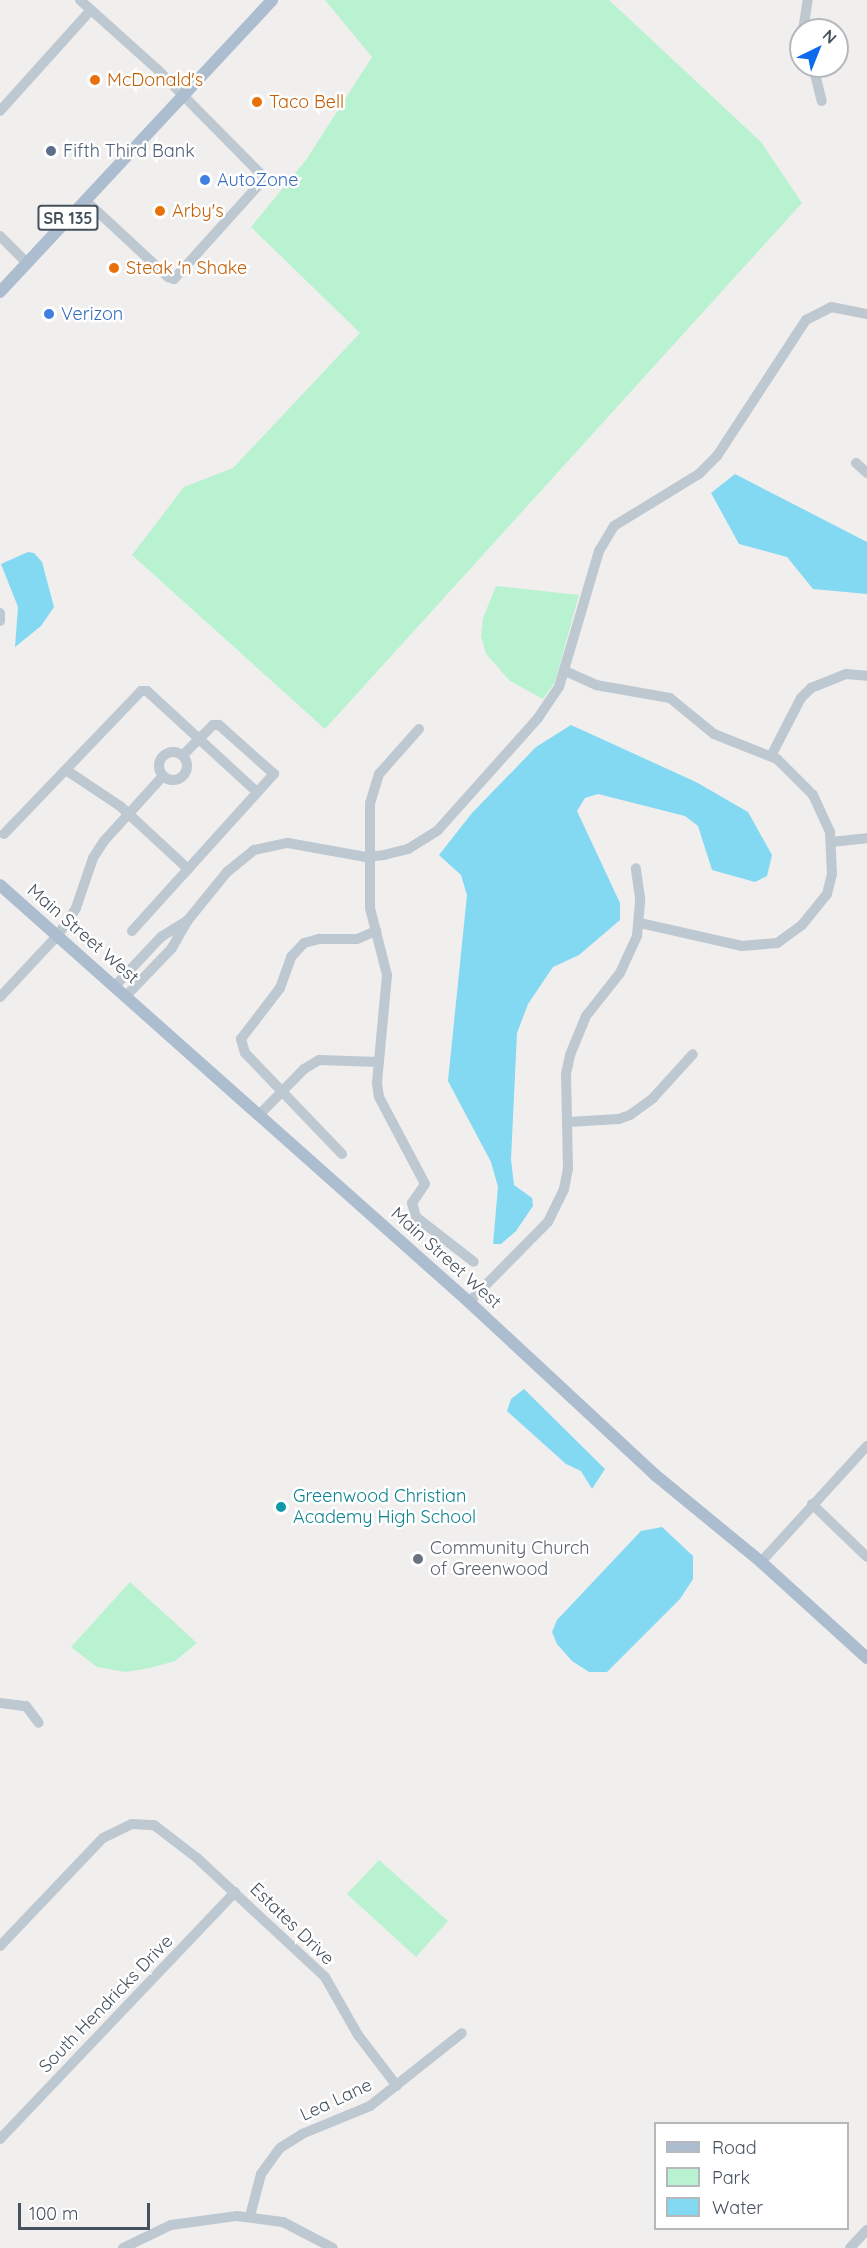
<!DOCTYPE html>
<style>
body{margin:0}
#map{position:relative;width:867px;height:2248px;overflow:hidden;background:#f1eeee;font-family:Quicksand,sans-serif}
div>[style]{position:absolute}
.green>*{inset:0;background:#b9f2d0}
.water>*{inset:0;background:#83d9f2}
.minor>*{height:10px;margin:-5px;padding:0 5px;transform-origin:5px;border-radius:5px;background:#bdc8d1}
.minor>.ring{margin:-5px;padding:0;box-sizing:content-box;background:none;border:10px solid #bdc8d1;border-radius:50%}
.major>*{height:12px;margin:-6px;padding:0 6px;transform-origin:6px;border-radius:6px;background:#abbdcf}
.dots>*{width:16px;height:16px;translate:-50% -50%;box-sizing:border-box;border:3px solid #fff;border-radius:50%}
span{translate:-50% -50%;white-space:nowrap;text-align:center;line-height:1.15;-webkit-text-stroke:5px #fff;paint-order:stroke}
.shield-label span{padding:2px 4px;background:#fff;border:2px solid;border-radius:4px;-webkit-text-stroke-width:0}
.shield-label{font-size:16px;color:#45515d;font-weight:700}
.food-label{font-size:18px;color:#c56008}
.left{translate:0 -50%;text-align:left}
.service-label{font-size:18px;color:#4e5e75}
.shop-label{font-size:18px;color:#366cbe}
.street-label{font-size:18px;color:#45515d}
.culture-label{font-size:18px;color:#0d838f}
.worship-label{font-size:18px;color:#5b616d}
.legend{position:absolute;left:654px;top:2122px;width:195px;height:108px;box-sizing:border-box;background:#fff;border:2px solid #b5b9be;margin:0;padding:8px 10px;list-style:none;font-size:18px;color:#45515d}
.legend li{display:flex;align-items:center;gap:12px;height:30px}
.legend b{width:30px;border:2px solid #b5b9be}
.north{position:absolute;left:789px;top:18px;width:60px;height:60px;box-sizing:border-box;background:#fff;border:2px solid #b5b9be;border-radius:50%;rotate:43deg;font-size:16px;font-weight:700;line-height:24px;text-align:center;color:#45515d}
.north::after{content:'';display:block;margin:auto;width:21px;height:27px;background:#0c6bec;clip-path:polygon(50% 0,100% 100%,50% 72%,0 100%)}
.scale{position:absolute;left:18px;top:2203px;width:132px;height:27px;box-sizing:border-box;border:3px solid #45515d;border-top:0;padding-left:8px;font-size:18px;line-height:21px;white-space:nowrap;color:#45515d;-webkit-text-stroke:4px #fff;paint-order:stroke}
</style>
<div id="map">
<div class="green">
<div style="clip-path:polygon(325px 0,609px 0,761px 142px,802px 203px,325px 729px,132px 555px,184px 487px,233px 468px,360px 333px,251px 227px,306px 160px,372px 57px)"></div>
<div style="clip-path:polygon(496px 586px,579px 595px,555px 682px,543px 699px,510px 681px,486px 654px,481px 636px,483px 618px)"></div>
<div style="clip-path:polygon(130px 1582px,197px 1643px,175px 1661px,150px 1668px,125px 1672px,97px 1667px,71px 1647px)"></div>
<div style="clip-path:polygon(379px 1860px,448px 1921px,416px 1957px,347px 1894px)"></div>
</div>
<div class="water">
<div style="clip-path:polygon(735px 474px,867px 542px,867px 594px,813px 589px,787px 557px,739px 544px,711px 493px)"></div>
<div style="clip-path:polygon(28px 552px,34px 553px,42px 562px,54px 607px,41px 626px,15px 647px,18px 607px,1px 564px)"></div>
<div style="clip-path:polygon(571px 725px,696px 782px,748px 812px,772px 855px,767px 876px,755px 882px,712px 870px,698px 826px,685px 816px,598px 794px,585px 798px,577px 811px,620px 903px,620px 920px,579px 955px,553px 967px,528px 1004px,517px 1033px,511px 1159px,514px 1185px,532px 1198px,533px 1206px,516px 1231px,501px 1244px,493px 1244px,498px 1187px,491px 1162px,448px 1081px,467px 895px,461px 875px,439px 855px,472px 813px,536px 747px)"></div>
<div style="clip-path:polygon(524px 1389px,605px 1469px,592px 1489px,581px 1471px,566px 1464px,507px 1411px,511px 1399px)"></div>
<div style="clip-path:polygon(662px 1527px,693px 1556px,693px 1579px,680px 1599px,607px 1672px,589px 1672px,572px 1661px,557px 1644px,552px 1632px,557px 1620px,641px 1531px)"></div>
</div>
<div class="minor">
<div style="left:80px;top:0;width:105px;rotate:41.9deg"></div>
<div style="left:158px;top:70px;width:152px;rotate:45.3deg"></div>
<div style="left:265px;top:178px;width:136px;rotate:132deg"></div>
<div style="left:174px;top:279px;width:6px;rotate:-162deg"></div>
<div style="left:168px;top:277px;width:113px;rotate:-137.1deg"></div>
<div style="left:803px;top:30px;width:30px;rotate:-81deg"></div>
<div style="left:813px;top:66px;width:36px;rotate:76deg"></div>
<div style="left:0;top:111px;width:136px;rotate:-48deg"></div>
<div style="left:0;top:236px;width:38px;rotate:45deg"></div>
<div style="left:856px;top:463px;width:15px;rotate:42deg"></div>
<div style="left:0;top:613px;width:8px;rotate:90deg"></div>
<div style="left:565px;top:671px;width:34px;rotate:24deg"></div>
<div style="left:596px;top:685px;width:75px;rotate:10deg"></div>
<div style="left:670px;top:698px;width:57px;rotate:39.3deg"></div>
<div style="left:714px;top:734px;width:68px;rotate:21.6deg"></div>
<div style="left:777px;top:759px;width:51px;rotate:45deg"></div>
<div style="left:813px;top:795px;width:41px;rotate:65.3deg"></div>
<div style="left:830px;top:832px;width:42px;rotate:87.3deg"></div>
<div style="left:832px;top:874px;width:21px;rotate:104deg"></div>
<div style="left:827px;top:894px;width:40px;rotate:129deg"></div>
<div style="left:802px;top:925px;width:31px;rotate:144deg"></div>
<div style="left:777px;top:943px;width:35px;rotate:175deg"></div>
<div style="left:742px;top:946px;width:105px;rotate:-167.3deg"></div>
<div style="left:419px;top:729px;width:60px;rotate:131.6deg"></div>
<div style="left:379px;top:774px;width:30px;rotate:107deg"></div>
<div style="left:370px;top:803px;width:105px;rotate:90deg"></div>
<div style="left:370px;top:908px;width:69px;rotate:75.8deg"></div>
<div style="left:387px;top:975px;width:108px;rotate:95.3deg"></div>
<div style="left:377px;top:1083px;width:14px;rotate:82deg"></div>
<div style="left:379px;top:1097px;width:98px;rotate:62.1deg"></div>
<div style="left:425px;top:1184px;width:23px;rotate:124deg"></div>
<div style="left:412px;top:1203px;width:15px;rotate:74deg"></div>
<div style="left:416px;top:1217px;width:73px;rotate:37.8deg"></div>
<div class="ring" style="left:159px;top:752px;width:18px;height:18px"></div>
<div style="left:771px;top:756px;width:65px;rotate:-62.7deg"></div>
<div style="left:801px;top:698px;width:14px;rotate:-45deg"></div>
<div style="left:811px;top:688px;width:38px;rotate:-22deg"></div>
<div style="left:846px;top:674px;width:21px;rotate:5deg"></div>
<div style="left:66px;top:770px;width:65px;rotate:33.7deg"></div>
<div style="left:120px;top:806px;width:93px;rotate:42.8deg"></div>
<div style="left:4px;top:834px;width:198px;rotate:-46.2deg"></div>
<div style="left:141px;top:691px;width:6px"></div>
<div style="left:147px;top:691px;width:149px;rotate:42.6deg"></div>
<div style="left:831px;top:842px;width:36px;rotate:-6deg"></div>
<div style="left:188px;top:920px;width:62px;rotate:-50.9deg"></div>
<div style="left:227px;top:872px;width:35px;rotate:-39deg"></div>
<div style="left:254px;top:850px;width:35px;rotate:-12deg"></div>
<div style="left:288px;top:843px;width:79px;rotate:10.2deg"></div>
<div style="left:366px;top:857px;width:18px;rotate:-6deg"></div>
<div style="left:384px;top:855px;width:25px;rotate:-14deg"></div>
<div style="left:408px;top:849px;width:36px;rotate:-32deg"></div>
<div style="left:438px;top:830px;width:150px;rotate:-48.2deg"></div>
<div style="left:538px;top:718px;width:37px;rotate:-56deg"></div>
<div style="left:559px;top:687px;width:142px;rotate:-73.6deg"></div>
<div style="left:599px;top:551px;width:29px;rotate:-59deg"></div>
<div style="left:614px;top:526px;width:100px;rotate:-31.5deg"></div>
<div style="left:699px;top:474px;width:25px;rotate:-45deg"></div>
<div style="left:717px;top:456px;width:163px;rotate:-56.8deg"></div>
<div style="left:806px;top:320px;width:28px;rotate:-27deg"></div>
<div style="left:831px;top:307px;width:37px;rotate:11deg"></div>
<div style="left:132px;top:931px;width:212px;rotate:-47.9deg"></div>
<div style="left:274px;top:774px;width:74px;rotate:-138.3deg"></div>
<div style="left:219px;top:725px;width:6px;rotate:180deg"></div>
<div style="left:213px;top:725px;width:42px;rotate:135deg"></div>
<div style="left:115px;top:986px;width:67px;rotate:-46.8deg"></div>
<div style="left:161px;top:937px;width:32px;rotate:-32deg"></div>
<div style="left:188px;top:920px;width:32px;rotate:120deg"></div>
<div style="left:172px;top:948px;width:66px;rotate:133.8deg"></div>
<div style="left:0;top:997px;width:85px;rotate:-46.9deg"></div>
<div style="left:58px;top:935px;width:32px;rotate:-56deg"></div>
<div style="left:76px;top:908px;width:53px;rotate:-71.2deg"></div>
<div style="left:93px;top:858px;width:20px;rotate:-57deg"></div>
<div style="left:104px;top:841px;width:86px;rotate:-47.8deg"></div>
<div style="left:259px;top:1115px;width:64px;rotate:-45.6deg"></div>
<div style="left:304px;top:1069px;width:17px;rotate:-31deg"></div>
<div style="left:319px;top:1060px;width:60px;rotate:1.9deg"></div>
<div style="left:568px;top:1122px;width:51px;rotate:-3.4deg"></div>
<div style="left:619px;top:1119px;width:12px;rotate:-20deg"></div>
<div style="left:630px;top:1115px;width:29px;rotate:-36deg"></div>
<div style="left:653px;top:1098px;width:59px;rotate:-47.7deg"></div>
<div style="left:342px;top:1154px;width:140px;rotate:-133.8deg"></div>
<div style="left:245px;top:1053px;width:15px;rotate:-106deg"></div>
<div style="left:241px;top:1039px;width:64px;rotate:-52.6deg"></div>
<div style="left:280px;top:988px;width:33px;rotate:-70deg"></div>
<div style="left:291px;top:957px;width:19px;rotate:-47deg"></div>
<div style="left:304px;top:943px;width:16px;rotate:-15deg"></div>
<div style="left:319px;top:939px;width:38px"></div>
<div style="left:357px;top:939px;width:21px;rotate:-23deg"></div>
<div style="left:469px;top:1302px;width:112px;rotate:-45.4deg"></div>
<div style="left:548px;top:1222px;width:37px;rotate:-64deg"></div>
<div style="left:564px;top:1189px;width:20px;rotate:-79deg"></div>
<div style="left:568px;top:1169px;width:95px;rotate:-91.2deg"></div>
<div style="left:566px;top:1074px;width:19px;rotate:-78deg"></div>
<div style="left:570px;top:1055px;width:42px;rotate:-67.7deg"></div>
<div style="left:586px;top:1016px;width:55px;rotate:-51.7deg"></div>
<div style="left:620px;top:973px;width:41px;rotate:-65.3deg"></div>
<div style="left:637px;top:936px;width:38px;rotate:-85deg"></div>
<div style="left:640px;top:898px;width:30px;rotate:-98deg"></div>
<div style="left:812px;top:1504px;width:76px;rotate:43.9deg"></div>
<div style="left:761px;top:1562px;width:157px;rotate:-47.6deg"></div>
<div style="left:0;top:1703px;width:26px;rotate:7deg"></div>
<div style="left:26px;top:1706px;width:21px;rotate:53deg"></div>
<div style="left:0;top:1946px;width:149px;rotate:-46.4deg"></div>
<div style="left:103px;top:1838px;width:32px;rotate:-26deg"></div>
<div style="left:132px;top:1824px;width:22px;rotate:3deg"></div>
<div style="left:154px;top:1825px;width:54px;rotate:37.5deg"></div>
<div style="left:197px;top:1858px;width:175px;rotate:42.9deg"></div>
<div style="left:325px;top:1977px;width:67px;rotate:60.4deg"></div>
<div style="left:358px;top:2035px;width:64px;rotate:52.6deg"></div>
<div style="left:0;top:2139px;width:341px;rotate:-46.4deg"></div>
<div style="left:250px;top:2216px;width:43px;rotate:-75.3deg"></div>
<div style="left:261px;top:2174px;width:32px;rotate:-54deg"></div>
<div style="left:280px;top:2148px;width:26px;rotate:-32deg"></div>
<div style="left:302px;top:2134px;width:74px;rotate:-22.4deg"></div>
<div style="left:370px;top:2106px;width:117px;rotate:-38.4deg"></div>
<div style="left:123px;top:2248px;width:53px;rotate:-25.6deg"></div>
<div style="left:171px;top:2225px;width:67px;rotate:-7.8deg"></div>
<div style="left:237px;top:2216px;width:46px;rotate:7.4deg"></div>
<div style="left:283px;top:2222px;width:56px;rotate:27.5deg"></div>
<div style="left:850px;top:2248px;width:25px;rotate:-47deg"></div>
</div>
<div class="major">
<div style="left:0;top:292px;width:399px;rotate:-47deg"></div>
<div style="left:0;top:885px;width:628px;rotate:41.64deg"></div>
<div style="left:469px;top:1302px;width:253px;rotate:42.9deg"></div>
<div style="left:654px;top:1474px;width:139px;rotate:39.4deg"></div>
<div style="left:761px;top:1562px;width:143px;rotate:42.2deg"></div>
</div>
<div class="dots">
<div style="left:95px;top:80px;background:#e8710a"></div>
<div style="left:257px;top:102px;background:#e8710a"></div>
<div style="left:51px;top:151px;background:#5c6f8a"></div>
<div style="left:205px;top:180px;background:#3f7fe0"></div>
<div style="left:160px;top:211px;background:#e8710a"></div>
<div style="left:114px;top:268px;background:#e8710a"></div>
<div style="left:49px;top:314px;background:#3f7fe0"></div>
<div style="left:281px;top:1507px;background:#0f9aa8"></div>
<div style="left:418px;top:1559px;background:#6b7280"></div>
</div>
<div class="shield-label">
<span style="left:68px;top:218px">SR 135</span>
</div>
<div class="food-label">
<span class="left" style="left:107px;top:80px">McDonald's</span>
<span class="left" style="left:269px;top:102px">Taco Bell</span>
<span class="left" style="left:172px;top:211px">Arby's</span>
<span class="left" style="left:126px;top:268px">Steak 'n Shake</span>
</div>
<div class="service-label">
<span class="left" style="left:63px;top:151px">Fifth Third Bank</span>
</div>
<div class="shop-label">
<span class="left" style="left:217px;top:180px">AutoZone</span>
<span class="left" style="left:61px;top:314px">Verizon</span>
</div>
<div class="street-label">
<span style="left:83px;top:934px;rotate:41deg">Main Street West</span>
<span style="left:446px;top:1258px;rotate:42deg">Main Street West</span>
<span style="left:292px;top:1924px;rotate:44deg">Estates Drive</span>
<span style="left:106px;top:2004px;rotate:-46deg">South Hendricks Drive</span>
<span style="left:336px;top:2100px;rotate:-25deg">Lea Lane</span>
</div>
<div class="culture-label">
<span class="left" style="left:293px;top:1507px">Greenwood Christian<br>Academy High School</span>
</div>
<div class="worship-label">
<span class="left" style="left:430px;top:1559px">Community Church<br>of Greenwood</span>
</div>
<ul class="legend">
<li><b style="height:8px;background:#abbdcf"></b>Road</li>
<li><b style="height:16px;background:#b9f2d0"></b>Park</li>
<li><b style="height:16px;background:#83d9f2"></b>Water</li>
</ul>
<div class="north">N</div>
<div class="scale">100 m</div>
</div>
